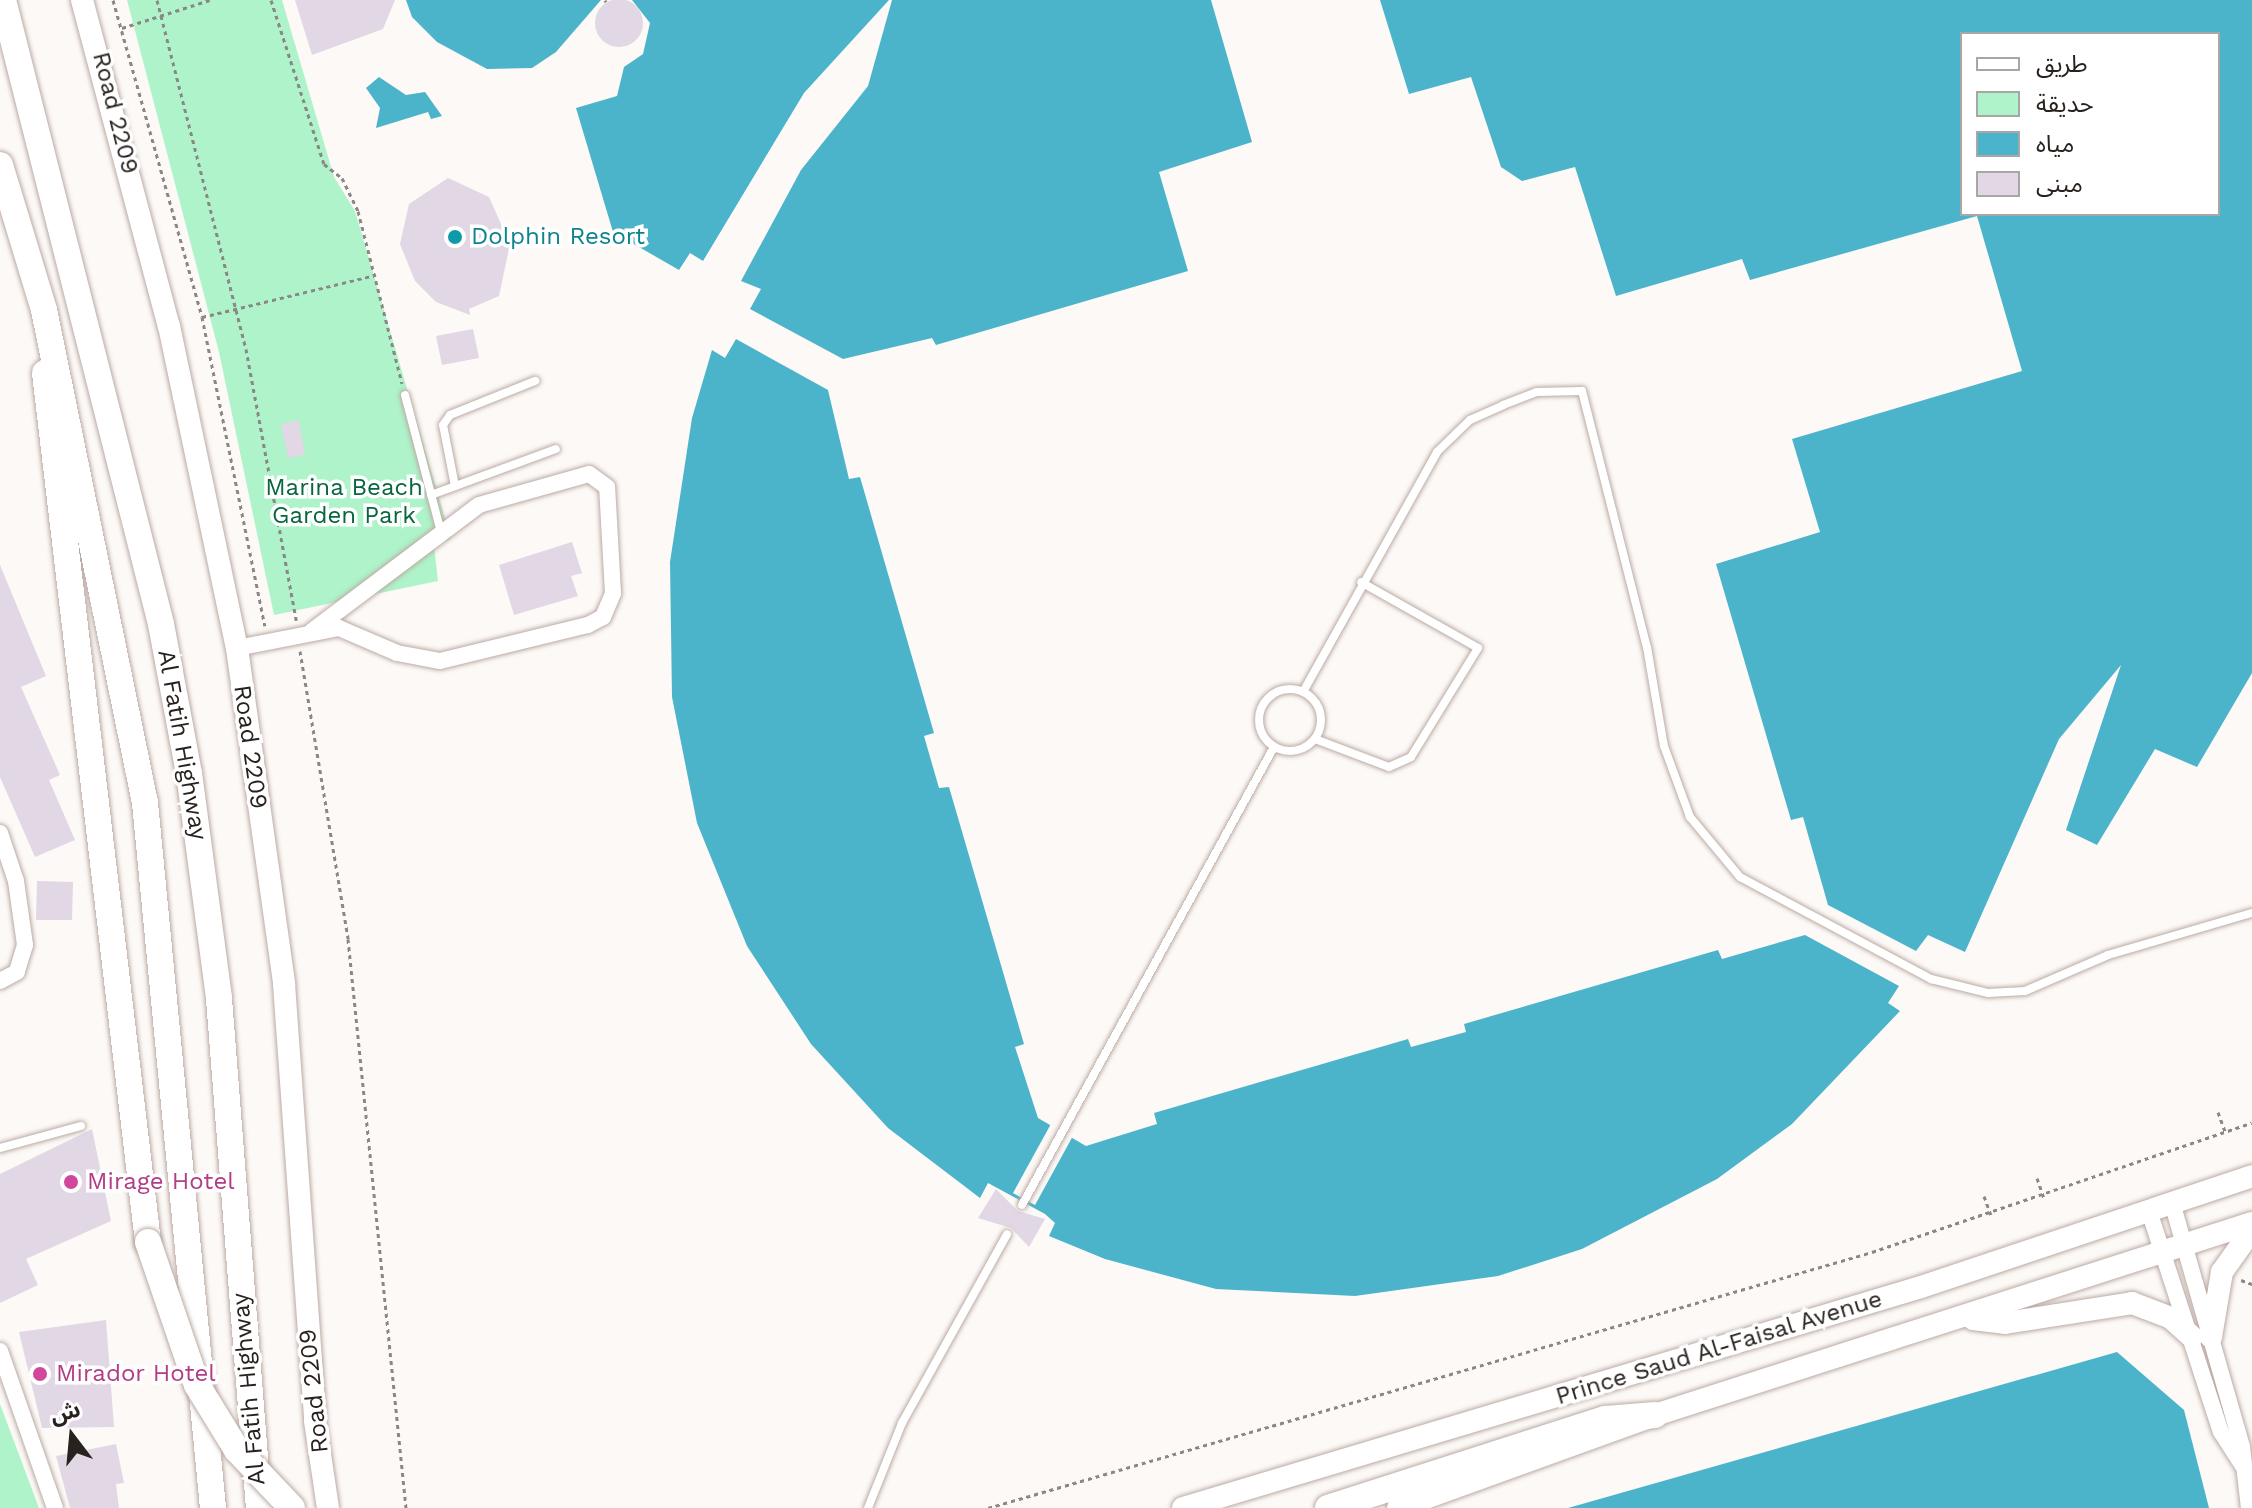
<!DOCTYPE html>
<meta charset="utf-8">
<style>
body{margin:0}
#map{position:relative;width:2252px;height:1508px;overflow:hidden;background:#fcf9f7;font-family:"Work Sans","Noto Sans Arabic",sans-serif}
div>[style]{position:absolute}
.green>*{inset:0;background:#aef3c9}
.water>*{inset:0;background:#4cb4ca}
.pier>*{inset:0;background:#fcf9f7}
.building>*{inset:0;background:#e2d7e5}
.round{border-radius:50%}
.path>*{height:3px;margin-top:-1.5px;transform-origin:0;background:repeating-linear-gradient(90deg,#8b8784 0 4px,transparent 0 8px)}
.roads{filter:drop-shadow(0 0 2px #bcaaa3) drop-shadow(0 0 2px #bcaaa3)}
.lane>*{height:8px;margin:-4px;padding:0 4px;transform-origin:4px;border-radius:4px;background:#fff}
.lane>.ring{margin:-4px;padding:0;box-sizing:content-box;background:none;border:8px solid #fff;border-radius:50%}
.street>*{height:16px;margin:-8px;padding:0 8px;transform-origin:8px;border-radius:8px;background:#fff}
.secondary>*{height:22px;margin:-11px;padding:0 11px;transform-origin:11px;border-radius:11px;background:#fff}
.primary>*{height:26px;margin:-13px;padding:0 13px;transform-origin:13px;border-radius:13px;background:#fff}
.bridges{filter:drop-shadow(0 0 2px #bcaaa3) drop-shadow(0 0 2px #bcaaa3)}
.primary-bridge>*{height:26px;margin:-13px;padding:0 13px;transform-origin:13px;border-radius:13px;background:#fff}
.dots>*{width:22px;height:22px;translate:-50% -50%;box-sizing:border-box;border:4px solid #fff;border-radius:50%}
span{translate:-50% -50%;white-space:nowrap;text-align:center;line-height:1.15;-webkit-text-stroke:7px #fff;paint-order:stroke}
.street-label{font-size:24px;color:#28221f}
.culture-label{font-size:24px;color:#0d838f}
.left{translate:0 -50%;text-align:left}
.park-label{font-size:24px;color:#07663d}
.hotel-label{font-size:24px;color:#b23c85}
.legend{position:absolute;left:1960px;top:32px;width:260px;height:184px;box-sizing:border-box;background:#fff;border:2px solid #a9a7a5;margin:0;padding:10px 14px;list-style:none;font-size:24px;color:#28221f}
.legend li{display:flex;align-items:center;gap:16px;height:40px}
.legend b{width:40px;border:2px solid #a9a7a5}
.north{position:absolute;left:32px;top:1396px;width:80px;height:80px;-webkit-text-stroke:6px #fff;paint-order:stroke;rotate:344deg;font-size:22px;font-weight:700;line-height:32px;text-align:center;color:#28221f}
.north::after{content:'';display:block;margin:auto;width:28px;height:36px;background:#28221f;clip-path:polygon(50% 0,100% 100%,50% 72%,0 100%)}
</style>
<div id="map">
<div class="green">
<div style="clip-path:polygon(127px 0,282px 0,334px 177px,355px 211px,451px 539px,434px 545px,438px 581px,274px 615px,219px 352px)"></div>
<div style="clip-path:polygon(0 1404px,39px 1508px,0 1508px)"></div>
</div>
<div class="water">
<div style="clip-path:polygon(406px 0,601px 0,556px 52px,532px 68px,487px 69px,437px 42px,412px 17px)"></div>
<div style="clip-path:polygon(632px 0,889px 0,804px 93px,703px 261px,690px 253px,679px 270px,613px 232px,576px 108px,617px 96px,624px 67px,643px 54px,650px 23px)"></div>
<div style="clip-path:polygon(892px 0,1211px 0,1252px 142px,1159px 172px,1188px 271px,936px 345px,932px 338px,843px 359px,750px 309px,761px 289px,741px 281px,801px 170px,868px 86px)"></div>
<div style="clip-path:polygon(evenodd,1380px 0,2252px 0,2252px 673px,2197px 767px,2155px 749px,2097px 845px,2066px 830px,2121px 665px,2059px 739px,1965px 952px,1928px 935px,1916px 951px,1828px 905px,1803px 817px,1791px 820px,1716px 564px,1820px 532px,1792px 439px,2022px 371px,1977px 216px,1750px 280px,1742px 259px,1616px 296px,1575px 167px,1522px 181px,1501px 167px,1471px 77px,1409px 94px,1380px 0,1962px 34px,2218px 34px,2218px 214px,1962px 214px,1962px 34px)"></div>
<div style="clip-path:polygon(379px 77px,406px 95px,425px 92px,442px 116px,431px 119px,428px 112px,376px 128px,380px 108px,366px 88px)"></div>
<div style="clip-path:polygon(736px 339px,828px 390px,849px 479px,860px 477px,934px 733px,924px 736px,939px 788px,949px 787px,1024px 1044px,1015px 1047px,1038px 1118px,1086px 1146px,1157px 1124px,1154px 1113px,1408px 1039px,1411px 1047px,1466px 1032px,1464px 1024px,1718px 950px,1722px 959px,1805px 935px,1899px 986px,1888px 1003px,1900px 1011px,1792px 1124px,1717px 1179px,1582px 1249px,1498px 1276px,1355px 1296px,1216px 1289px,1105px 1259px,1049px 1236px,1055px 1223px,1045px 1214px,988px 1183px,980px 1198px,888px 1128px,811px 1044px,747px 946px,697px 823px,672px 697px,670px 562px,692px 418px,712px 350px,725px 358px)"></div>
<div style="clip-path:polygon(2117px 1352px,2184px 1410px,2209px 1508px,1568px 1508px)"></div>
</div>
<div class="pier">
<div style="clip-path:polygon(1052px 1122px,1074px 1134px,1035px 1205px,1013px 1193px)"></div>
</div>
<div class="building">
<div class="round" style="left:595px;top:-1px;width:48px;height:48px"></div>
<div style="clip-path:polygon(295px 0,395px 0,383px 29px,312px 55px)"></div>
<div style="clip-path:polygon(448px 178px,489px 197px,510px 244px,499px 296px,469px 309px,470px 315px,436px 302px,415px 281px,400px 244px,409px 204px)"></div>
<div style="clip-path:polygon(473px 329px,479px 358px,442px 365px,436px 336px)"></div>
<div style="clip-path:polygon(299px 420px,305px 455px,288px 458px,281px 424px)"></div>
<div style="clip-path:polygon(572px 542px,582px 573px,571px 576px,578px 596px,514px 615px,499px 565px)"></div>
<div style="clip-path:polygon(0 565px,46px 676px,21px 687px,60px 775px,49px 780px,75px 840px,35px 857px,0 777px)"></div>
<div style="clip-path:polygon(37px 881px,73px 882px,72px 920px,36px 920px)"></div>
<div style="clip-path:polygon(92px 1129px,111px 1221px,26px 1259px,38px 1285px,0 1303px,0 1174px)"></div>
<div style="clip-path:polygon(996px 1189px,1018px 1211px,1045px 1219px,1029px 1247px,1011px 1228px,978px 1218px)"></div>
<div style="clip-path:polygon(106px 1320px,114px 1427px,42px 1428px,19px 1332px)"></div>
<div style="clip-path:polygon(116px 1444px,124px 1483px,116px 1484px,119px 1508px,70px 1508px,56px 1456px)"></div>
</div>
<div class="path">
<div style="left:113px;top:0;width:329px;rotate:74.3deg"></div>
<div style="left:202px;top:317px;width:315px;rotate:78.5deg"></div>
<div style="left:157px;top:0;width:360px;rotate:75.7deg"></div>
<div style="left:246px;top:349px;width:276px;rotate:79.5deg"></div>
<div style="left:271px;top:0;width:172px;rotate:72.1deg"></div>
<div style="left:324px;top:164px;width:23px;rotate:38deg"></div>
<div style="left:342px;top:178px;width:37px;rotate:64deg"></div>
<div style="left:358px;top:211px;width:178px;rotate:75.7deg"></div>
<div style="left:605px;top:0;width:2px;rotate:63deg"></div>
<div style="left:122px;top:28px;width:92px;rotate:-17.7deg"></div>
<div style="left:202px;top:317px;width:179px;rotate:-13.6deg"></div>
<div style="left:300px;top:651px;width:292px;rotate:80.5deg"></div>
<div style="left:348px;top:939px;width:572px;rotate:84.18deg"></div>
<div style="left:2218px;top:1112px;width:23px;rotate:70deg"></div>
<div style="left:2037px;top:1178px;width:21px;rotate:71deg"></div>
<div style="left:1984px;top:1196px;width:20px;rotate:70deg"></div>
<div style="left:2241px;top:1280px;width:12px;rotate:20deg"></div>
<div style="left:988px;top:1508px;width:920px;rotate:-16.15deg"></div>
<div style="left:1872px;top:1252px;width:401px;rotate:-18.8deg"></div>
</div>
<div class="roads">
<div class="lane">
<div style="left:405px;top:395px;width:142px;rotate:75.3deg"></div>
<div style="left:455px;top:486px;width:62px;rotate:-101.1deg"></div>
<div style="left:443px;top:425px;width:12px;rotate:-55deg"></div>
<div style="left:450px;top:415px;width:92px;rotate:-21.8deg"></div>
<div style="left:431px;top:495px;width:133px;rotate:-20.2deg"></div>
<div class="ring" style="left:1259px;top:689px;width:54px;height:54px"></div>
<div style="left:1303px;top:692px;width:275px;rotate:-60.8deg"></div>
<div style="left:1437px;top:452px;width:46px;rotate:-44.1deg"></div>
<div style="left:1470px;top:420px;width:36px;rotate:-24deg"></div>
<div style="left:1503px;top:405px;width:36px;rotate:-21deg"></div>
<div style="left:1537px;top:392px;width:45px;rotate:-1.3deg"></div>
<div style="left:1582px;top:391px;width:264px;rotate:75.8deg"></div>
<div style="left:1647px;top:647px;width:100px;rotate:80.3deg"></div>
<div style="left:1664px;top:746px;width:76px;rotate:69.9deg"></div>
<div style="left:1690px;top:817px;width:78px;rotate:50.2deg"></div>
<div style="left:1740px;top:877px;width:217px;rotate:28.1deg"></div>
<div style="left:1931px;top:979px;width:59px;rotate:13.8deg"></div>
<div style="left:1988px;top:993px;width:37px;rotate:-3deg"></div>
<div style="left:2025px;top:991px;width:90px;rotate:-23.4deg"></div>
<div style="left:2108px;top:955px;width:150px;rotate:-16.3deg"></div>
<div style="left:1315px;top:739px;width:79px;rotate:20.7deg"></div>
<div style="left:1389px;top:767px;width:24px;rotate:-24deg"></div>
<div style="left:1411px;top:757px;width:128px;rotate:-58.4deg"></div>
<div style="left:1478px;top:648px;width:134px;rotate:-150.6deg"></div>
<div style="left:0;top:1148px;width:84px;rotate:-15.2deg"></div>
<div style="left:1022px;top:1205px;width:523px;rotate:-61.18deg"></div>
<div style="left:868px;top:1508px;width:92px;rotate:-68.2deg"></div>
<div style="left:902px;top:1423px;width:216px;rotate:-60.9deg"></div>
</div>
<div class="street">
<div style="left:237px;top:648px;width:104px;rotate:-11.1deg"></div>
<div style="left:339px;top:628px;width:63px;rotate:23.3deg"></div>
<div style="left:397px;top:653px;width:44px;rotate:10.5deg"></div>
<div style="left:440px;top:661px;width:152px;rotate:-13.7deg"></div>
<div style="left:588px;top:625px;width:17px;rotate:-28deg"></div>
<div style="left:603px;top:617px;width:26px;rotate:-67deg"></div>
<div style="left:613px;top:593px;width:106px;rotate:-93.2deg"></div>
<div style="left:607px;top:487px;width:22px;rotate:-144deg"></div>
<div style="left:589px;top:474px;width:114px;rotate:164.3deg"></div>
<div style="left:479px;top:505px;width:209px;rotate:143deg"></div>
<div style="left:0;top:833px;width:51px;rotate:71.6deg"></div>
<div style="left:16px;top:881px;width:65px;rotate:82deg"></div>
<div style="left:25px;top:945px;width:28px;rotate:107deg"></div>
<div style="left:17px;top:972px;width:19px;rotate:152deg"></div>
<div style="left:2173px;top:1206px;width:251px;rotate:74deg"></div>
<div style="left:2242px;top:1447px;width:61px;rotate:83.5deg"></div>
<div style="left:2150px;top:1214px;width:229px;rotate:72deg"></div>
<div style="left:2221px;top:1432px;width:40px;rotate:57.1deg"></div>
<div style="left:0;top:1351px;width:166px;rotate:70.7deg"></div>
</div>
<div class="secondary">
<div style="left:82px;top:0;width:337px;rotate:75.1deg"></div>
<div style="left:169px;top:326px;width:329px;rotate:78.1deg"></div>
<div style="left:237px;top:648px;width:339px;rotate:82deg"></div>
<div style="left:284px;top:984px;width:438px;rotate:85.9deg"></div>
<div style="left:315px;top:1421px;width:88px;rotate:81.5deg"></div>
<div style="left:1973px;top:1319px;width:32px;rotate:7deg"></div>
<div style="left:2005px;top:1323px;width:129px;rotate:-8.9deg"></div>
<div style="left:2132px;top:1303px;width:42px;rotate:21deg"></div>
<div style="left:2171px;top:1318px;width:28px;rotate:42deg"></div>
<div style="left:2211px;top:1337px;width:66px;rotate:-80.4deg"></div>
<div style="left:2222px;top:1272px;width:52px;rotate:-54.5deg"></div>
<div style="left:1183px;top:1508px;width:770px;rotate:-16.67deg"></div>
<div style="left:1921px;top:1287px;width:349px;rotate:-18.5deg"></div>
<div style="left:1398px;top:1508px;width:273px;rotate:-19.9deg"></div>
<div style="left:1655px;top:1415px;width:627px;rotate:-17.83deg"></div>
</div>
<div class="primary">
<div style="left:3px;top:0;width:644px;rotate:75.79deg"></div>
<div style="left:161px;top:624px;width:152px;rotate:79.4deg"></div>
<div style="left:189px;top:773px;width:228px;rotate:82.4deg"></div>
<div style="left:219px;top:999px;width:511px;rotate:85.51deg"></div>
<div style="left:0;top:165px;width:152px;rotate:73.1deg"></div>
<div style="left:44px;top:310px;width:503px;rotate:78.42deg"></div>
<div style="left:145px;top:803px;width:708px;rotate:84.49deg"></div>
<div style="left:45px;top:373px;width:875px;rotate:83.24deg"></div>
<div style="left:1328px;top:1508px;width:292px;rotate:-17.8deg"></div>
<div style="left:1606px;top:1419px;width:49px;rotate:-4.7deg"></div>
</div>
</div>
<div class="bridges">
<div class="primary-bridge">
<div style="left:148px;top:1242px;width:151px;rotate:71.1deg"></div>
<div style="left:197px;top:1385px;width:76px;rotate:58.4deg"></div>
<div style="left:237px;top:1450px;width:80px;rotate:46.5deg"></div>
</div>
</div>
<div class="dots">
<div style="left:455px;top:237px;background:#0f9aa8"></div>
<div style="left:71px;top:1182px;background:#d1479c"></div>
<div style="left:40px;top:1374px;background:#d1479c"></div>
</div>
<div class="street-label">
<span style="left:115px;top:113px;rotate:76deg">Road 2209</span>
<span style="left:182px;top:745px;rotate:80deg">Al Fatih Highway</span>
<span style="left:250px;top:747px;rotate:82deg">Road 2209</span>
<span style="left:1719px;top:1348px;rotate:-17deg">Prince Saud Al-Faisal Avenue</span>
<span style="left:249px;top:1389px;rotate:-95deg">Al Fatih Highway</span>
<span style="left:314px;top:1391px;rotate:-96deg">Road 2209</span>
</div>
<div class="culture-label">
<span class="left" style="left:471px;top:237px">Dolphin Resort</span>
</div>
<div class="park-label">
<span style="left:344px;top:502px">Marina Beach<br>Garden Park</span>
</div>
<div class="hotel-label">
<span class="left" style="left:87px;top:1182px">Mirage Hotel</span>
<span class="left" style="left:56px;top:1374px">Mirador Hotel</span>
</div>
<ul class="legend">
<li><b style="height:10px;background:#fff"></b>طريق</li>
<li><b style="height:22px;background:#aef3c9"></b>حديقة</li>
<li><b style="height:22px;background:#4cb4ca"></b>مياه</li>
<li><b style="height:22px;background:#e2d7e5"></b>مبنى</li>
</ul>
<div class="north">ش</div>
</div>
